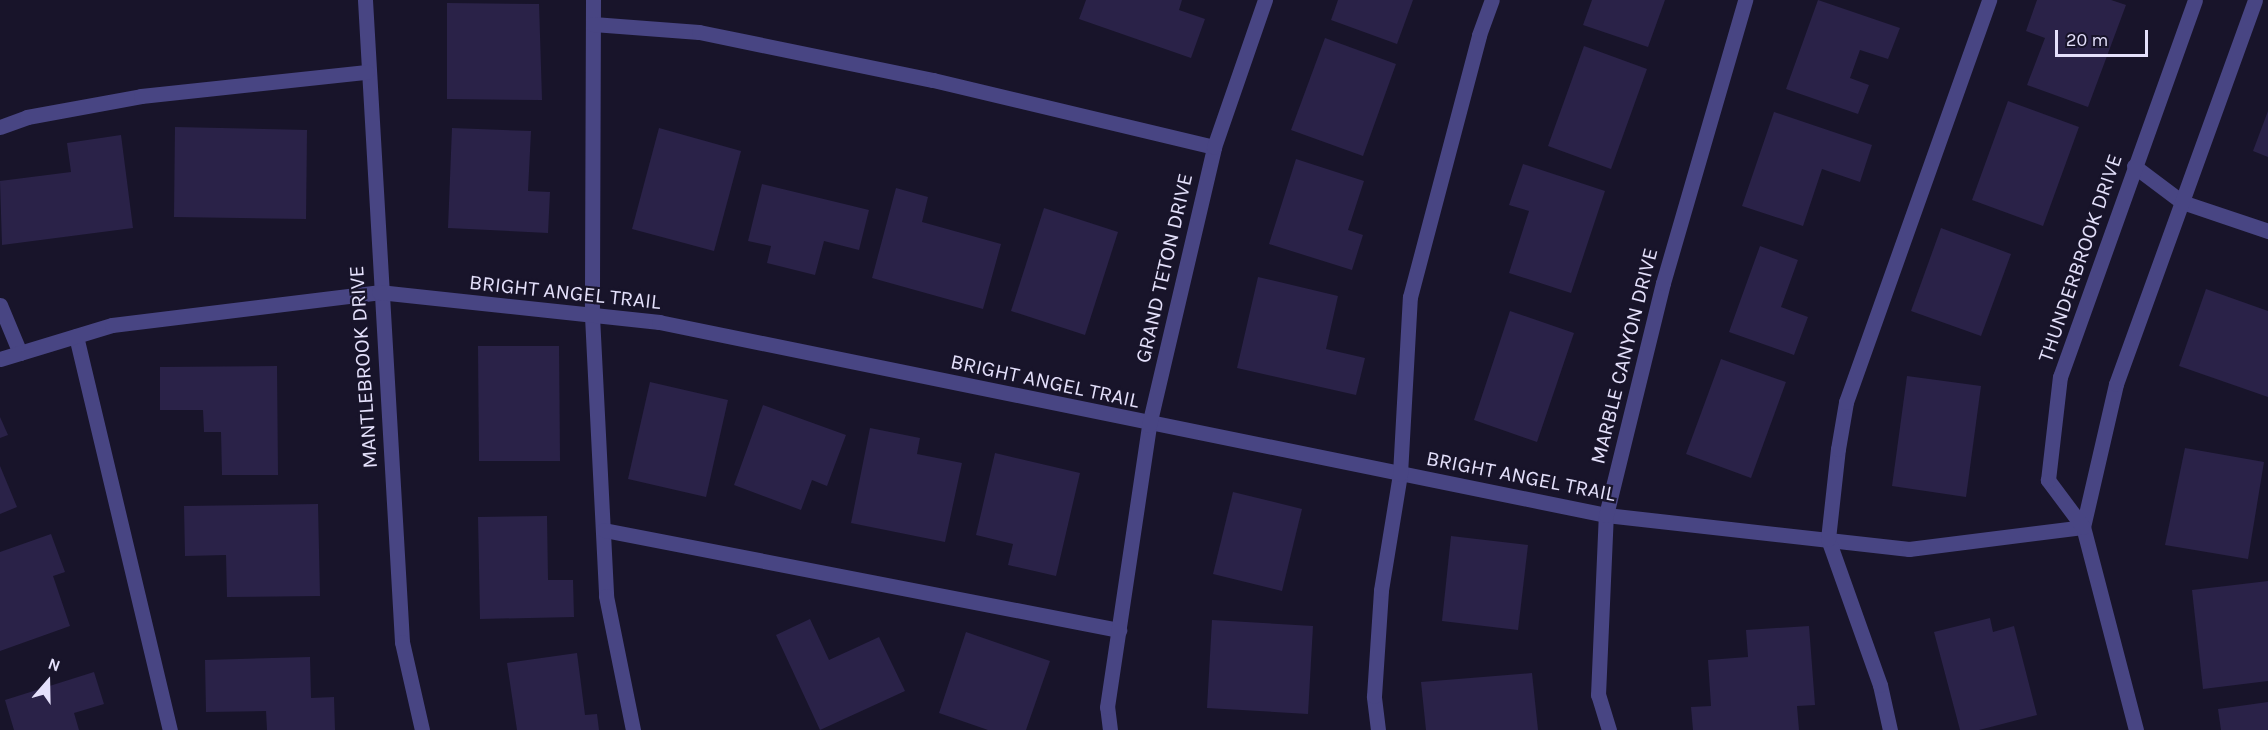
<!DOCTYPE html>
<style>
body{margin:0}
#map{position:relative;width:2268px;height:730px;overflow:hidden;background:#18142a;font-family:Karla,sans-serif}
div>[style]{position:absolute}
.building>*{inset:0;background:#2a2248}
.minor>*{height:15px;margin:-7.5px;padding:0 7.5px;transform-origin:7.5px;border-radius:7.5px;background:#484583}
span{translate:-50% -50%;white-space:nowrap;text-align:center;line-height:1.15;-webkit-text-stroke:4.5px #18142a;paint-order:stroke}
.street-label{font-size:21px;color:#e4e0fb}
.north{position:absolute;left:18px;top:652px;width:60px;height:60px;-webkit-text-stroke:4px #18142a;paint-order:stroke;rotate:20deg;font-size:16px;font-weight:700;line-height:24px;text-align:center;color:#e4e0fb}
.north::after{content:'';display:block;margin:auto;width:21px;height:27px;background:#e4e0fb;clip-path:polygon(50% 0,100% 100%,50% 72%,0 100%)}
.scale{position:absolute;left:2055px;top:30px;width:93px;height:27px;box-sizing:border-box;border:3px solid #e4e0fb;border-top:0;padding-left:8px;font-size:18px;line-height:21px;white-space:nowrap;color:#e4e0fb;-webkit-text-stroke:4px #18142a;paint-order:stroke}
</style>
<div id="map">
<div class="building">
<div style="clip-path:polygon(1086px 0,1182px 0,1179px 10px,1205px 19px,1191px 58px,1079px 19px)"></div>
<div style="clip-path:polygon(1338px 0,1413px 0,1397px 44px,1331px 20px)"></div>
<div style="clip-path:polygon(1592px 0,1665px 0,1648px 47px,1583px 25px)"></div>
<div style="clip-path:polygon(1818px 0,1900px 28px,1888px 59px,1860px 50px,1850px 78px,1869px 85px,1858px 114px,1786px 89px)"></div>
<div style="clip-path:polygon(2037px 0,2111px 0,2126px 5px,2088px 107px,2027px 85px,2045px 38px,2026px 31px)"></div>
<div style="clip-path:polygon(447px 3px,539px 4px,542px 100px,447px 99px)"></div>
<div style="clip-path:polygon(1325px 38px,1396px 64px,1363px 156px,1291px 130px)"></div>
<div style="clip-path:polygon(1584px 46px,1647px 69px,1611px 169px,1548px 146px)"></div>
<div style="clip-path:polygon(2008px 101px,2079px 127px,2043px 226px,1972px 200px)"></div>
<div style="clip-path:polygon(2268px 111px,2268px 157px,2253px 151px)"></div>
<div style="clip-path:polygon(1774px 112px,1872px 145px,1860px 182px,1822px 169px,1803px 226px,1742px 206px)"></div>
<div style="clip-path:polygon(175px 127px,307px 130px,306px 219px,174px 217px)"></div>
<div style="clip-path:polygon(452px 128px,531px 131px,528px 191px,550px 192px,548px 233px,448px 228px)"></div>
<div style="clip-path:polygon(659px 128px,741px 151px,714px 251px,632px 229px)"></div>
<div style="clip-path:polygon(121px 135px,133px 228px,2px 245px,0 181px,71px 172px,67px 143px)"></div>
<div style="clip-path:polygon(1296px 159px,1364px 181px,1348px 230px,1363px 235px,1352px 270px,1269px 244px)"></div>
<div style="clip-path:polygon(1523px 164px,1605px 191px,1571px 293px,1509px 273px,1529px 211px,1509px 205px)"></div>
<div style="clip-path:polygon(762px 184px,869px 210px,859px 250px,824px 241px,815px 275px,767px 263px,771px 246px,748px 241px)"></div>
<div style="clip-path:polygon(896px 188px,928px 197px,922px 222px,1001px 244px,983px 309px,872px 278px)"></div>
<div style="clip-path:polygon(1044px 208px,1118px 232px,1085px 335px,1011px 311px)"></div>
<div style="clip-path:polygon(1941px 228px,2011px 254px,1981px 336px,1911px 311px)"></div>
<div style="clip-path:polygon(1760px 246px,1798px 260px,1781px 307px,1808px 317px,1794px 355px,1729px 332px)"></div>
<div style="clip-path:polygon(1258px 277px,1338px 296px,1326px 349px,1365px 358px,1356px 395px,1237px 368px)"></div>
<div style="clip-path:polygon(2206px 289px,2268px 311px,2268px 397px,2179px 366px)"></div>
<div style="clip-path:polygon(1510px 311px,1574px 333px,1537px 442px,1474px 420px)"></div>
<div style="clip-path:polygon(478px 346px,559px 346px,560px 461px,479px 461px)"></div>
<div style="clip-path:polygon(1721px 359px,1786px 382px,1751px 478px,1686px 454px)"></div>
<div style="clip-path:polygon(277px 366px,278px 475px,222px 475px,221px 432px,204px 432px,203px 410px,160px 410px,160px 367px)"></div>
<div style="clip-path:polygon(1907px 376px,1981px 386px,1966px 497px,1892px 486px)"></div>
<div style="clip-path:polygon(650px 382px,728px 400px,706px 497px,628px 479px)"></div>
<div style="clip-path:polygon(763px 405px,846px 435px,827px 486px,812px 480px,801px 510px,734px 485px)"></div>
<div style="clip-path:polygon(0 417px,8px 435px,0 438px)"></div>
<div style="clip-path:polygon(870px 428px,920px 438px,917px 454px,962px 463px,945px 542px,851px 523px)"></div>
<div style="clip-path:polygon(2185px 448px,2264px 462px,2248px 559px,2165px 545px)"></div>
<div style="clip-path:polygon(995px 453px,1080px 473px,1056px 576px,1008px 565px,1013px 544px,976px 535px)"></div>
<div style="clip-path:polygon(0 466px,17px 507px,0 514px)"></div>
<div style="clip-path:polygon(1233px 492px,1302px 509px,1282px 591px,1213px 574px)"></div>
<div style="clip-path:polygon(318px 504px,320px 596px,227px 597px,226px 555px,185px 556px,184px 506px)"></div>
<div style="clip-path:polygon(547px 516px,548px 580px,573px 580px,574px 617px,480px 619px,478px 517px)"></div>
<div style="clip-path:polygon(51px 534px,65px 572px,53px 576px,70px 626px,0 651px,0 552px)"></div>
<div style="clip-path:polygon(1451px 536px,1528px 545px,1518px 630px,1442px 621px)"></div>
<div style="clip-path:polygon(2268px 581px,2268px 681px,2203px 689px,2192px 590px)"></div>
<div style="clip-path:polygon(1990px 618px,1993px 632px,2014px 626px,2037px 715px,1979px 730px,1960px 730px,1934px 632px)"></div>
<div style="clip-path:polygon(810px 619px,829px 660px,879px 637px,905px 691px,820px 730px,776px 635px)"></div>
<div style="clip-path:polygon(1212px 620px,1313px 626px,1308px 714px,1207px 708px)"></div>
<div style="clip-path:polygon(1809px 626px,1815px 705px,1797px 706px,1799px 730px,1693px 730px,1691px 707px,1711px 706px,1708px 660px,1748px 657px,1746px 630px)"></div>
<div style="clip-path:polygon(966px 632px,1050px 661px,1026px 730px,988px 730px,939px 713px)"></div>
<div style="clip-path:polygon(577px 653px,585px 715px,597px 714px,599px 730px,517px 730px,507px 663px)"></div>
<div style="clip-path:polygon(310px 657px,311px 698px,334px 697px,335px 730px,267px 730px,266px 711px,206px 712px,205px 660px)"></div>
<div style="clip-path:polygon(94px 672px,104px 704px,74px 713px,79px 730px,14px 730px,5px 700px)"></div>
<div style="clip-path:polygon(1532px 673px,1538px 730px,1426px 730px,1421px 682px)"></div>
<div style="clip-path:polygon(2268px 702px,2268px 730px,2221px 730px,2218px 709px)"></div>
</div>
<div class="minor">
<div style="left:365px;top:0;width:643px;rotate:86.7deg"></div>
<div style="left:402px;top:642px;width:90px;rotate:77.2deg"></div>
<div style="left:593px;top:0;width:316px;rotate:90.2deg"></div>
<div style="left:592px;top:316px;width:280px;rotate:87.1deg"></div>
<div style="left:606px;top:596px;width:137px;rotate:78.6deg"></div>
<div style="left:593px;top:24px;width:106px;rotate:4.3deg"></div>
<div style="left:699px;top:32px;width:239px;rotate:11.6deg"></div>
<div style="left:933px;top:80px;width:289px;rotate:13.4deg"></div>
<div style="left:0;top:127px;width:29px;rotate:-20deg"></div>
<div style="left:27px;top:117px;width:116px;rotate:-10.4deg"></div>
<div style="left:141px;top:96px;width:227px;rotate:-6.1deg"></div>
<div style="left:2134px;top:166px;width:60px;rotate:36.9deg"></div>
<div style="left:2182px;top:202px;width:91px;rotate:18.6deg"></div>
<div style="left:0;top:305px;width:52px;rotate:67.4deg"></div>
<div style="left:76px;top:336px;width:405px;rotate:76.6deg"></div>
<div style="left:0;top:359px;width:117px;rotate:-16.9deg"></div>
<div style="left:112px;top:325px;width:269px;rotate:-7deg"></div>
<div style="left:379px;top:292px;width:282px;rotate:6.1deg"></div>
<div style="left:659px;top:322px;width:966px;rotate:11.52deg"></div>
<div style="left:1606px;top:515px;width:305px;rotate:6.4deg"></div>
<div style="left:1909px;top:549px;width:175px;rotate:-7.2deg"></div>
<div style="left:2083px;top:527px;width:147px;rotate:-77deg"></div>
<div style="left:2116px;top:384px;width:408px;rotate:-70.1deg"></div>
<div style="left:604px;top:530px;width:525px;rotate:10.99deg"></div>
<div style="left:1110px;top:730px;width:23px;rotate:-97deg"></div>
<div style="left:1107px;top:707px;width:285px;rotate:-81.5deg"></div>
<div style="left:1149px;top:425px;width:285px;rotate:-76.8deg"></div>
<div style="left:1214px;top:147px;width:156px;rotate:-70.9deg"></div>
<div style="left:1378px;top:730px;width:34px;rotate:-97deg"></div>
<div style="left:1374px;top:696px;width:106px;rotate:-86.2deg"></div>
<div style="left:1381px;top:590px;width:118px;rotate:-80.7deg"></div>
<div style="left:1400px;top:474px;width:177px;rotate:-86.8deg"></div>
<div style="left:1410px;top:297px;width:271px;rotate:-75.2deg"></div>
<div style="left:1479px;top:35px;width:37px;rotate:-70deg"></div>
<div style="left:1609px;top:730px;width:37px;rotate:-107deg"></div>
<div style="left:1598px;top:695px;width:180px;rotate:-87.5deg"></div>
<div style="left:1606px;top:515px;width:239px;rotate:-76.2deg"></div>
<div style="left:1663px;top:283px;width:295px;rotate:-73.8deg"></div>
<div style="left:1890px;top:730px;width:46px;rotate:-102.5deg"></div>
<div style="left:1880px;top:685px;width:155px;rotate:-109.6deg"></div>
<div style="left:1828px;top:539px;width:91px;rotate:-83.7deg"></div>
<div style="left:1838px;top:449px;width:48px;rotate:-80.3deg"></div>
<div style="left:1846px;top:402px;width:427px;rotate:-70.4deg"></div>
<div style="left:2136px;top:730px;width:210px;rotate:-104.6deg"></div>
<div style="left:2083px;top:527px;width:59px;rotate:-126.7deg"></div>
<div style="left:2048px;top:480px;width:104px;rotate:-83.4deg"></div>
<div style="left:2060px;top:377px;width:400px;rotate:-70.3deg"></div>
</div>
<div class="street-label">
<span style="left:2080px;top:258px;rotate:-71deg">THUNDERBROOK DRIVE</span>
<span style="left:1164px;top:268px;rotate:-77deg">GRAND TETON DRIVE</span>
<span style="left:565px;top:292px;rotate:6deg">BRIGHT ANGEL TRAIL</span>
<span style="left:1624px;top:356px;rotate:-76deg">MARBLE CANYON DRIVE</span>
<span style="left:363px;top:367px;rotate:-94deg">MANTLEBROOK DRIVE</span>
<span style="left:1045px;top:381px;rotate:12deg">BRIGHT ANGEL TRAIL</span>
<span style="left:1521px;top:476px;rotate:11deg">BRIGHT ANGEL TRAIL</span>
</div>
<div class="north">N</div>
<div class="scale">20 m</div>
</div>
